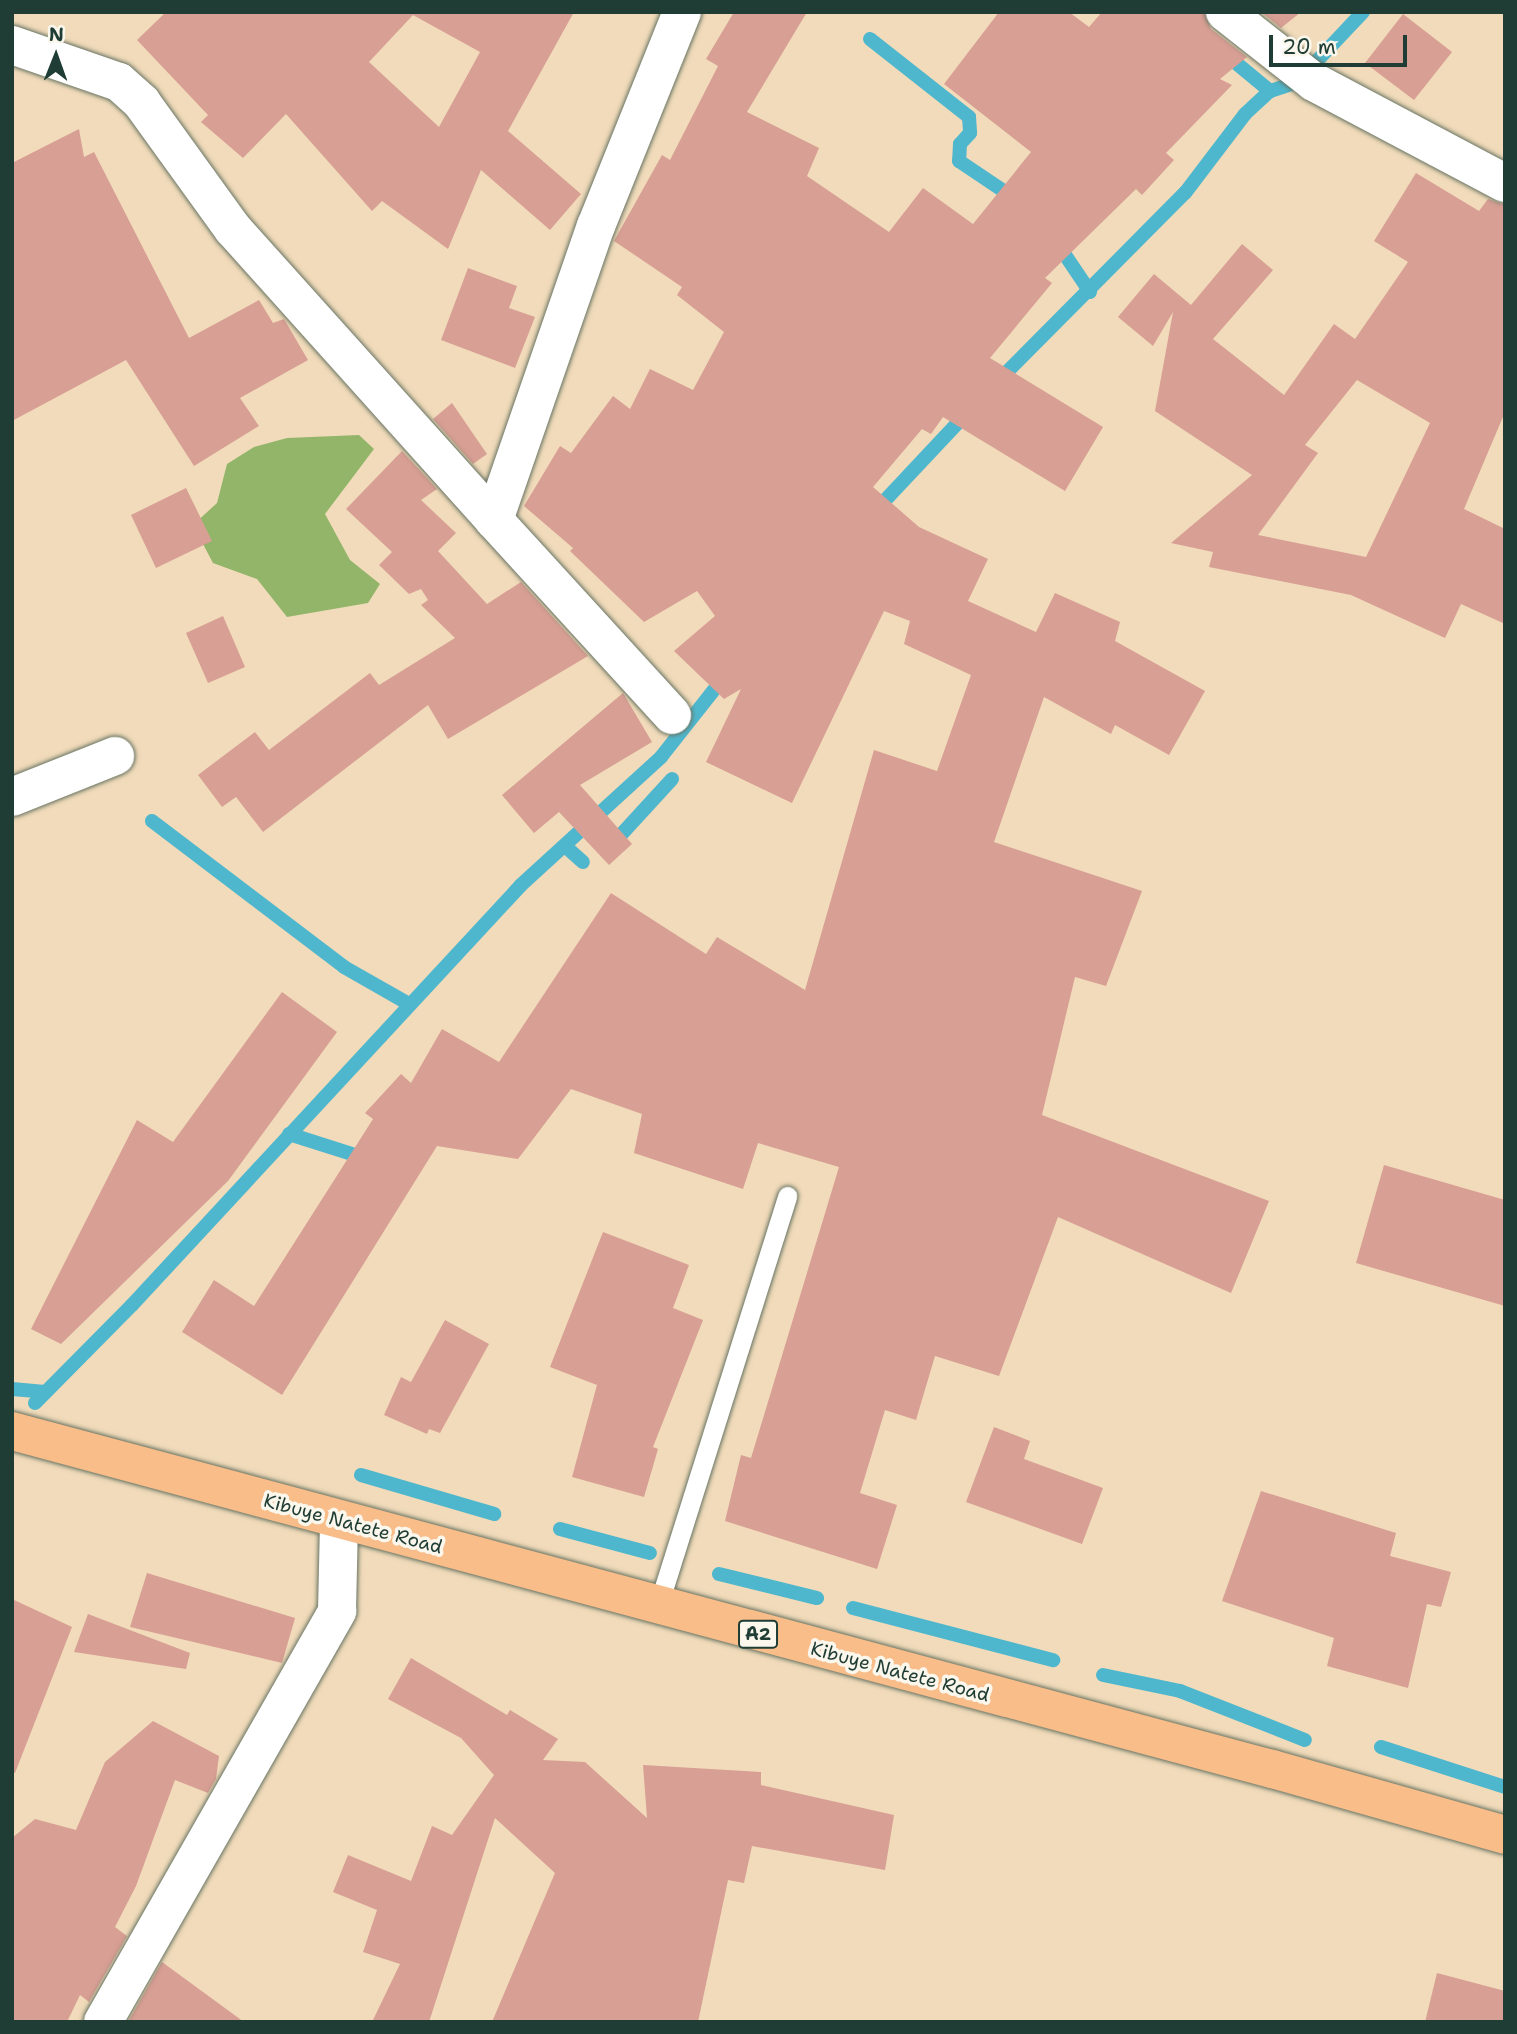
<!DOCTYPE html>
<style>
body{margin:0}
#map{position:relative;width:1517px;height:2034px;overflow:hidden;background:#f1dbba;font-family:"Shantell Sans",sans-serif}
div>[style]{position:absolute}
.forest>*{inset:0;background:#92b569}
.stream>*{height:14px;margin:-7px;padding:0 7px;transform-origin:7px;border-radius:7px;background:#4fb7cd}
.building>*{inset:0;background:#d89f94}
.roads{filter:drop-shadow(0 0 2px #687463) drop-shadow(0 0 2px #687463)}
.lane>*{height:19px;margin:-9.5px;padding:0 9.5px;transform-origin:9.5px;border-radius:9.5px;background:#fff}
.street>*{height:38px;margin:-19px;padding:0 19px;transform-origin:19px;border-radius:19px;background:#fff}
.primary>*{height:38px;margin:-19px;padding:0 19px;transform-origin:19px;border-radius:19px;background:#f8bd89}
span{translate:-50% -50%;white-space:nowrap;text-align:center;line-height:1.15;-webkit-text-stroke:7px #fbf7ec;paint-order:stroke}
.shield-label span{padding:2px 5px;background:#fbf7ec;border:2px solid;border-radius:5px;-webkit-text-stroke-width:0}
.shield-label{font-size:18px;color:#1f3d34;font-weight:700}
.street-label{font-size:19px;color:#1f3d34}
.frame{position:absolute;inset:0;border:14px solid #1f3d34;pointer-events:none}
.north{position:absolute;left:21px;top:21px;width:70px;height:70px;-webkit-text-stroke:5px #fbf7ec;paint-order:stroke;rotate:1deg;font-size:19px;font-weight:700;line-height:28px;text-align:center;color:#1f3d34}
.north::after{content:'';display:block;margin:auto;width:24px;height:32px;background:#1f3d34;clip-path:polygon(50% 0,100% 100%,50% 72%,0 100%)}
.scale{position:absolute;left:1269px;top:35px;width:138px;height:32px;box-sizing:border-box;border:4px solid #1f3d34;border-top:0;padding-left:9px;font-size:21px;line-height:24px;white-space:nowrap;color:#1f3d34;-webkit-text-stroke:5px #fbf7ec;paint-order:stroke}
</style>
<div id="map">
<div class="forest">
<div style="clip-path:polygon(359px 435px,374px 449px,325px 514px,350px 560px,380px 584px,368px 603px,287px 617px,257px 579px,213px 563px,193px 525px,217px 503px,227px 464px,254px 447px,287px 438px)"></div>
</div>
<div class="stream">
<div style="left:870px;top:39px;width:126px;rotate:38.2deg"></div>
<div style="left:969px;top:117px;width:16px;rotate:86deg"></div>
<div style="left:970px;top:133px;width:15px;rotate:132deg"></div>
<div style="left:960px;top:144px;width:17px;rotate:93deg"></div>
<div style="left:959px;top:161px;width:70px;rotate:33.9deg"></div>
<div style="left:1224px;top:53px;width:60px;rotate:39.6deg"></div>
<div style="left:1057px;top:243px;width:59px;rotate:56deg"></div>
<div style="left:997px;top:382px;width:267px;rotate:-45.2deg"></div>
<div style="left:1185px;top:193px;width:99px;rotate:-52.8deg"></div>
<div style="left:1245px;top:114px;width:34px;rotate:-43deg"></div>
<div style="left:1270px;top:91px;width:28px;rotate:-18deg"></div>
<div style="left:1297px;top:82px;width:96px;rotate:-46.7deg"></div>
<div style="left:875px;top:511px;width:137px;rotate:-46.8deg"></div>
<div style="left:152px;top:821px;width:241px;rotate:37.2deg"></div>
<div style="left:344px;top:967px;width:75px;rotate:29.6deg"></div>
<div style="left:608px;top:837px;width:10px;rotate:6deg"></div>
<div style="left:618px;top:838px;width:80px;rotate:-47.5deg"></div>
<div style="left:565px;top:846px;width:24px;rotate:42deg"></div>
<div style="left:289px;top:1134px;width:83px;rotate:17.6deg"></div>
<div style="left:12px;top:1389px;width:33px;rotate:5deg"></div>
<div style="left:35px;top:1403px;width:138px;rotate:-45.3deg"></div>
<div style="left:132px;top:1305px;width:572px;rotate:-47.19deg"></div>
<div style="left:521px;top:885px;width:190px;rotate:-42.4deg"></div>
<div style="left:661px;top:757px;width:103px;rotate:-51.7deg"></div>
<div style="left:361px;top:1475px;width:139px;rotate:16.3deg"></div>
<div style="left:560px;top:1529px;width:93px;rotate:14.9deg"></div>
<div style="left:719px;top:1574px;width:101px;rotate:13.8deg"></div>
<div style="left:853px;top:1608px;width:207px;rotate:14.6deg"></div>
<div style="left:1103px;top:1675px;width:79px;rotate:11.7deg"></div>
<div style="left:1180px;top:1691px;width:134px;rotate:21.4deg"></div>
<div style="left:1381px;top:1747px;width:130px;rotate:17.9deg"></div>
</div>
<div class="building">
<div style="clip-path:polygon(evenodd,166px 12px,574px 12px,508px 131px,581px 194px,550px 230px,481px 170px,448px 249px,382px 201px,372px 211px,286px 114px,243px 158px,201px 122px,208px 115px,137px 40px,166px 12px,413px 15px,480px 52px,439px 127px,369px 62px,413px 15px)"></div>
<div style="clip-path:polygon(734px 12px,807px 12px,747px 112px,819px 148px,807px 176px,889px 232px,923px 188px,973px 224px,1031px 152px,944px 84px,999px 12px,1069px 12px,1089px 27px,1102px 12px,1204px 12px,1211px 29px,1247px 57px,1220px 79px,1232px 85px,1166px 153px,1174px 160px,1142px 195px,1136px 189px,1045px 278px,1052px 283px,990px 358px,1103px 427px,1065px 491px,943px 417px,931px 434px,922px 429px,873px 487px,919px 527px,988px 559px,968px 601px,1036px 632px,1055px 593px,1120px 622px,1115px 641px,1205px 691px,1169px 755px,1115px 725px,1111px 734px,1044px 697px,994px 842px,1142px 891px,1106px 986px,1075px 977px,1042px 1115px,1269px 1201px,1231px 1293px,1058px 1217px,999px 1376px,935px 1356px,916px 1420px,885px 1410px,860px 1493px,897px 1505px,877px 1569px,725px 1521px,741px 1455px,751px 1458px,839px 1167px,758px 1143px,743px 1189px,634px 1153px,642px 1114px,571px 1089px,518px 1159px,437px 1146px,282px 1395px,182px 1332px,214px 1280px,254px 1306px,373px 1119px,365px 1113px,401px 1074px,411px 1083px,442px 1029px,499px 1062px,611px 893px,706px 954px,717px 937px,805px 990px,874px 750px,937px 771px,971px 675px,904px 644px,910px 621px,884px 611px,792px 803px,706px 762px,741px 689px,724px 699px,674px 651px,715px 616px,697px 591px,644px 622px,570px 551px,573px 548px,524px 506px,560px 446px,571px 453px,613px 396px,630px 409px,650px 369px,693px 390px,724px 332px,677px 295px,682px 287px,614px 241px,662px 155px,670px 160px,718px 66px,706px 59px)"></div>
<div style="clip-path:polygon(1261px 12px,1301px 12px,1281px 28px)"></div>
<div style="clip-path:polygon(1403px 14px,1452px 52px,1414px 100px,1365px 63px)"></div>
<div style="clip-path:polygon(79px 129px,84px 157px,94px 152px,189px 338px,259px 300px,273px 323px,284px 319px,308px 360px,240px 398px,259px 426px,194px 466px,126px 360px,12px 421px,12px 163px)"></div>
<div style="clip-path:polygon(evenodd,1416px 173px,1479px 211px,1488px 199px,1505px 205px,1505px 412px,1464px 509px,1505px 529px,1505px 624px,1461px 604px,1445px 638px,1351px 595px,1209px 567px,1213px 552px,1171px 543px,1252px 475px,1155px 411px,1173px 312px,1153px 346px,1118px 317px,1154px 274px,1191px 305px,1242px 244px,1273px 270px,1213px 339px,1284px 395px,1334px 324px,1355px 339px,1408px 262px,1374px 241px,1416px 173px,1357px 380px,1430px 423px,1366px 557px,1258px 535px,1318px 453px,1305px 445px,1357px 380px)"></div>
<div style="clip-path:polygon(468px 268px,517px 286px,509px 308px,535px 317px,515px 368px,441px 340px)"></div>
<div style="clip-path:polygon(452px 403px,487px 454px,473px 464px,433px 419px)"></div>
<div style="clip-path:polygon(402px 451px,437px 489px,421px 500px,456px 533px,438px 551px,487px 604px,521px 582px,588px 656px,448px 739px,428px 705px,263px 832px,236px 797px,222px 807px,198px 775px,255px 732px,269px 750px,370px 673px,379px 685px,455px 638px,421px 605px,428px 600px,421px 589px,409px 594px,379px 565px,392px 552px,346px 509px)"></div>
<div style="clip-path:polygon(186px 488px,212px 541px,156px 568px,131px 515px)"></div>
<div style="clip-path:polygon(223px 616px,245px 667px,208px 683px,186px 633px)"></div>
<div style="clip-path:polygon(623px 693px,652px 742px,580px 785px,632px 844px,609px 865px,559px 812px,534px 833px,502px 795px)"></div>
<div style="clip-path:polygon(282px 992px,337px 1032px,228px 1181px,61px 1344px,31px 1329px,137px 1120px,173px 1142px)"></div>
<div style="clip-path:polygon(1384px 1165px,1505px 1200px,1505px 1306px,1356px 1263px)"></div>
<div style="clip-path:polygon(603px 1232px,689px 1265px,673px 1308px,703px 1320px,653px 1447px,658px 1449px,644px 1497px,572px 1477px,597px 1385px,550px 1367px)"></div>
<div style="clip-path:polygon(445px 1320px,489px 1344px,440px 1433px,429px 1429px,427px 1434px,384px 1415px,401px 1377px,411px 1382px)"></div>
<div style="clip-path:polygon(994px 1427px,1030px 1441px,1024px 1459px,1103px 1488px,1082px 1544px,966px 1502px)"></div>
<div style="clip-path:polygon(1261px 1491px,1396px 1533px,1390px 1556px,1451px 1572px,1441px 1607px,1427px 1604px,1408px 1688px,1327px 1666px,1334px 1638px,1222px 1601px)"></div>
<div style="clip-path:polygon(147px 1573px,295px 1618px,282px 1663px,130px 1627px)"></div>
<div style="clip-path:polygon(12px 1599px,72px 1627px,15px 1773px,12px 1773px)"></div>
<div style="clip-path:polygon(88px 1614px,190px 1653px,186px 1669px,74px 1652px)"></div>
<div style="clip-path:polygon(411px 1658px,507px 1715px,510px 1710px,558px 1739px,543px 1760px,585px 1762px,647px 1818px,643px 1765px,761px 1772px,761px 1785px,894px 1815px,885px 1870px,752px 1846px,744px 1883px,728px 1880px,698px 2022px,492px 2022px,555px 1873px,495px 1818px,429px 2022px,372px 2022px,400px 1964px,363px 1952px,377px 1910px,333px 1892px,348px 1855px,411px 1881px,432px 1826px,452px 1835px,494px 1775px,461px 1738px,388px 1699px)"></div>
<div style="clip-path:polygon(153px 1721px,219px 1756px,216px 1779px,208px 1793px,175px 1780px,136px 1886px,115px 1927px,127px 1936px,89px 2002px,80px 1995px,67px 2022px,12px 2022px,12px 1838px,35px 1819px,76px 1830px,105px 1762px)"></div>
<div style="clip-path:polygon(162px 1962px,244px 2022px,128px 2022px)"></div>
<div style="clip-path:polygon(1437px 1973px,1505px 1991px,1505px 2022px,1425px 2022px)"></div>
</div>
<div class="roads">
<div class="lane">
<div style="left:658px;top:1606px;width:430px;rotate:-72.5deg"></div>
</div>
<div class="street">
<div style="left:1225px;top:12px;width:113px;rotate:38.2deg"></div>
<div style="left:1314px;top:82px;width:216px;rotate:27.9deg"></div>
<div style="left:12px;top:45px;width:113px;rotate:19.1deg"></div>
<div style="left:119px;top:82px;width:31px;rotate:42deg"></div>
<div style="left:142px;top:103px;width:155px;rotate:54.2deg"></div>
<div style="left:233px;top:229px;width:391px;rotate:48.1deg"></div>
<div style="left:672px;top:715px;width:264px;rotate:-132.4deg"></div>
<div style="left:494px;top:520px;width:311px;rotate:-70.9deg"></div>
<div style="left:596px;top:226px;width:231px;rotate:-68.1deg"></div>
<div style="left:12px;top:797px;width:111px;rotate:-21.7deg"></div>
<div style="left:103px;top:2022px;width:473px;rotate:-60.3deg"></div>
<div style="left:337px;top:1611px;width:90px;rotate:-88.7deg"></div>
</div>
<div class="primary">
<div style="left:12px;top:1431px;width:1305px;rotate:15.02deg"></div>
<div style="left:1272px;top:1769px;width:242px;rotate:15.8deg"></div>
</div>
</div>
<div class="shield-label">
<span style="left:758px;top:1634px">A2</span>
</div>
<div class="street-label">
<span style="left:353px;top:1524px;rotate:15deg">Kibuye Natete Road</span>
<span style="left:900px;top:1672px;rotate:15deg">Kibuye Natete Road</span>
</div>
<div class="frame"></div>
<div class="north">N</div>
<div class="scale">20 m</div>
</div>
